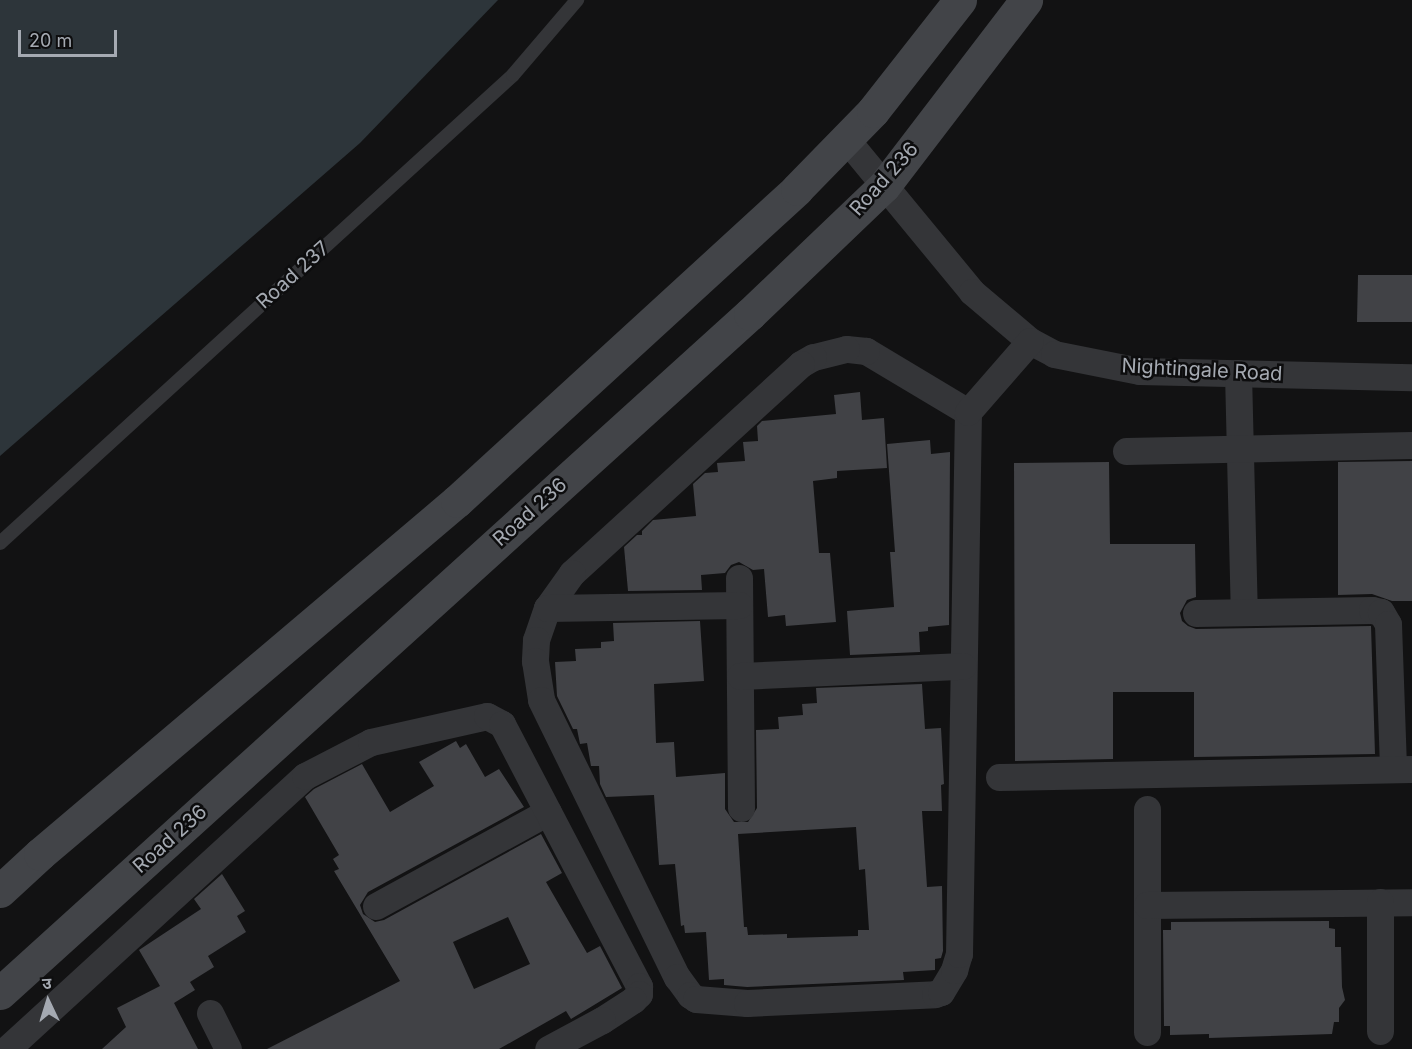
<!DOCTYPE html>
<meta charset="utf-8">
<style>
body{margin:0}
#map{position:relative;width:1412px;height:1049px;overflow:hidden;background:#121213;font-family:Inter,"Noto Sans Devanagari",sans-serif}
div>[style]{position:absolute}
.water>*{inset:0;background:#2d353a}
.building>*{inset:0;background:#414246}
.lane>*{height:14px;margin:-7px;padding:0 7px;transform-origin:7px;border-radius:7px;background:#343538}
.street>*{height:27px;margin:-13.5px;padding:0 13.5px;transform-origin:13.5px;border-radius:13.5px;background:#343538}
.secondary>*{height:33px;margin:-16.5px;padding:0 16.5px;transform-origin:16.5px;border-radius:16.5px;background:#424448}
span{translate:-50% -50%;white-space:nowrap;text-align:center;line-height:1.15;-webkit-text-stroke:5px #0d0d0e;paint-order:stroke}
.street-label{font-size:20px;color:#a5aab2}
.north{position:absolute;left:18px;top:971px;width:60px;height:60px;-webkit-text-stroke:4px #0d0d0e;paint-order:stroke;rotate:356deg;font-size:16px;font-weight:700;line-height:24px;text-align:center;color:#a5aab2}
.north::after{content:'';display:block;margin:auto;width:21px;height:27px;background:#a5aab2;clip-path:polygon(50% 0,100% 100%,50% 72%,0 100%)}
.scale{position:absolute;left:18px;top:30px;width:99px;height:27px;box-sizing:border-box;border:3px solid #a5aab2;border-top:0;padding-left:8px;font-size:18px;line-height:21px;white-space:nowrap;color:#a5aab2;-webkit-text-stroke:4px #0d0d0e;paint-order:stroke}
</style>
<div id="map">
<div class="water">
<div style="clip-path:polygon(0 0,498px 0,360px 143px,0 456px)"></div>
</div>
<div class="building">
<div style="clip-path:polygon(1358px 275px,1412px 275px,1412px 322px,1357px 322px)"></div>
<div style="clip-path:polygon(860px 392px,862px 420px,884px 418px,887px 468px,837px 471px,837px 478px,813px 481px,819px 553px,830px 553px,836px 622px,786px 626px,785px 615px,768px 617px,764px 569px,753px 570px,739px 562px,731px 565px,725px 573px,701px 575px,702px 590px,628px 591px,624px 547px,637px 535px,642px 535px,642px 531px,653px 520px,696px 516px,693px 484px,705px 473px,718px 472px,717px 463px,745px 461px,743px 442px,758px 441px,757px 426px,762px 421px,836px 414px,834px 395px)"></div>
<div style="clip-path:polygon(930px 440px,931px 454px,950px 452px,949px 625px,928px 627px,928px 631px,919px 632px,920px 652px,850px 655px,847px 611px,894px 607px,890px 552px,895px 552px,887px 444px)"></div>
<div style="clip-path:polygon(1412px 461px,1412px 601px,1392px 601px,1372px 594px,1338px 595px,1338px 462px)"></div>
<div style="clip-path:polygon(1109px 462px,1110px 544px,1195px 544px,1196px 597px,1187px 600px,1180px 613px,1182px 621px,1188px 626px,1196px 629px,1371px 626px,1375px 754px,1194px 757px,1194px 692px,1113px 692px,1113px 759px,1015px 761px,1014px 463px)"></div>
<div style="clip-path:polygon(evenodd,700px 621px,704px 681px,654px 684px,656px 743px,674px 742px,676px 777px,725px 773px,725px 809px,734px 822px,748px 822px,757px 808px,756px 730px,779px 729px,778px 717px,803px 715px,802px 704px,817px 703px,816px 688px,922px 684px,925px 729px,941px 728px,944px 784px,941px 785px,942px 811px,922px 811px,927px 887px,942px 886px,943px 951px,941px 958px,935px 959px,935px 970px,903px 972px,904px 980px,747px 987px,724px 985px,724px 979px,709px 980px,706px 932px,685px 933px,684px 925px,681px 926px,675px 864px,659px 865px,654px 795px,606px 797px,600px 784px,599px 766px,591px 766px,587px 743px,580px 744px,577px 729px,573px 729px,557px 696px,555px 662px,576px 661px,575px 649px,601px 648px,601px 642px,614px 641px,613px 623px,700px 621px,856px 827px,859px 870px,865px 869px,869px 930px,858px 930px,858px 936px,787px 938px,787px 934px,748px 935px,747px 927px,744px 927px,738px 834px,856px 827px)"></div>
<div style="clip-path:polygon(evenodd,456px 741px,460px 748px,466px 744px,485px 777px,499px 769px,524px 807px,368px 892px,360px 905px,363px 914px,375px 922px,384px 920px,541px 834px,562px 873px,546px 882px,587px 953px,600px 946px,622px 988px,571px 1019px,566px 1011px,499px 1049px,267px 1049px,400px 981px,334px 871px,339px 869px,333px 859px,339px 855px,305px 797px,314px 789px,362px 764px,390px 812px,434px 786px,419px 762px,456px 741px,508px 917px,530px 964px,474px 989px,453px 942px,508px 917px)"></div>
<div style="clip-path:polygon(222px 874px,245px 911px,237px 916px,246px 932px,208px 956px,214px 967px,190px 982px,195px 990px,174px 1003px,198px 1049px,102px 1049px,126px 1027px,117px 1008px,160px 986px,139px 950px,201px 909px,194px 899px)"></div>
<div style="clip-path:polygon(1329px 921px,1329px 928px,1335px 929px,1335px 947px,1341px 947px,1342px 987px,1345px 1000px,1339px 1008px,1339px 1022px,1334px 1022px,1332px 1034px,1209px 1038px,1209px 1034px,1170px 1035px,1170px 1026px,1164px 1026px,1163px 930px,1171px 930px,1171px 922px)"></div>
</div>
<div class="lane">
<div style="left:0;top:543px;width:694px;rotate:-42.37deg"></div>
<div style="left:513px;top:75px;width:99px;rotate:-49.5deg"></div>
</div>
<div class="street">
<div style="left:846px;top:139px;width:198px;rotate:50.5deg"></div>
<div style="left:972px;top:292px;width:76px;rotate:40.2deg"></div>
<div style="left:1030px;top:341px;width:27px;rotate:28deg"></div>
<div style="left:1054px;top:354px;width:87px;rotate:11.3deg"></div>
<div style="left:1139px;top:371px;width:273px;rotate:1.3deg"></div>
<div style="left:1238px;top:373px;width:239px;rotate:88.6deg"></div>
<div style="left:968px;top:412px;width:119px;rotate:-149.1deg"></div>
<div style="left:866px;top:351px;width:20px;rotate:-174deg"></div>
<div style="left:846px;top:349px;width:34px;rotate:166deg"></div>
<div style="left:813px;top:357px;width:14px;rotate:150deg"></div>
<div style="left:801px;top:364px;width:310px;rotate:137.6deg"></div>
<div style="left:572px;top:573px;width:43px;rotate:125.5deg"></div>
<div style="left:547px;top:608px;width:34px;rotate:109deg"></div>
<div style="left:536px;top:640px;width:21px;rotate:93deg"></div>
<div style="left:535px;top:661px;width:39px;rotate:81deg"></div>
<div style="left:541px;top:700px;width:309px;rotate:63.9deg"></div>
<div style="left:677px;top:977px;width:22px;rotate:54deg"></div>
<div style="left:690px;top:995px;width:7px;rotate:34deg"></div>
<div style="left:696px;top:999px;width:51px;rotate:4.5deg"></div>
<div style="left:747px;top:1003px;width:188px;rotate:-2.7deg"></div>
<div style="left:935px;top:994px;width:6px;rotate:-18deg"></div>
<div style="left:941px;top:992px;width:26px;rotate:-59deg"></div>
<div style="left:954px;top:970px;width:17px;rotate:-73deg"></div>
<div style="left:959px;top:954px;width:542px;rotate:-89.05deg"></div>
<div style="left:968px;top:412px;width:94px;rotate:-48.9deg"></div>
<div style="left:1126px;top:451px;width:286px;rotate:-1.2deg"></div>
<div style="left:739px;top:578px;width:230px;rotate:89.5deg"></div>
<div style="left:547px;top:608px;width:192px;rotate:-0.9deg"></div>
<div style="left:1196px;top:613px;width:176px;rotate:-1deg"></div>
<div style="left:1372px;top:610px;width:9px;rotate:13deg"></div>
<div style="left:1381px;top:612px;width:14px;rotate:60deg"></div>
<div style="left:1388px;top:624px;width:145px;rotate:88deg"></div>
<div style="left:740px;top:676px;width:223px;rotate:-2.6deg"></div>
<div style="left:999px;top:777px;width:413px;rotate:-1.1deg"></div>
<div style="left:1147px;top:809px;width:223px;rotate:90deg"></div>
<div style="left:1147px;top:905px;width:265px;rotate:-0.6deg"></div>
<div style="left:376px;top:906px;width:196px;rotate:-28.7deg"></div>
<div style="left:210px;top:1013px;width:40px;rotate:63.4deg"></div>
<div style="left:1380px;top:1031px;width:129px;rotate:-90deg"></div>
<div style="left:7px;top:1049px;width:404px;rotate:-42.5deg"></div>
<div style="left:305px;top:776px;width:74px;rotate:-27.3deg"></div>
<div style="left:371px;top:742px;width:119px;rotate:-12.6deg"></div>
<div style="left:487px;top:716px;width:17px;rotate:28deg"></div>
<div style="left:502px;top:724px;width:296px;rotate:62.4deg"></div>
<div style="left:639px;top:986px;width:8px;rotate:90deg"></div>
<div style="left:639px;top:994px;width:8px;rotate:135deg"></div>
<div style="left:633px;top:1000px;width:37px;rotate:147deg"></div>
<div style="left:602px;top:1020px;width:61px;rotate:151.8deg"></div>
</div>
<div class="secondary">
<div style="left:0;top:891px;width:54px;rotate:-42.8deg"></div>
<div style="left:40px;top:854px;width:546px;rotate:-40.25deg"></div>
<div style="left:457px;top:501px;width:461px;rotate:-42.5deg"></div>
<div style="left:797px;top:189px;width:109px;rotate:-45.7deg"></div>
<div style="left:873px;top:111px;width:141px;rotate:-51.9deg"></div>
<div style="left:0;top:993px;width:1012px;rotate:-42.16deg"></div>
<div style="left:750px;top:314px;width:185px;rotate:-43.7deg"></div>
<div style="left:884px;top:186px;width:234px;rotate:-52.6deg"></div>
</div>
<div class="street-label">
<span style="left:884px;top:179px;rotate:-48deg">Road 236</span>
<span style="left:293px;top:275px;rotate:-42deg">Road 237</span>
<span style="left:1202px;top:370px;rotate:3deg">Nightingale Road</span>
<span style="left:530px;top:512px;rotate:-42deg">Road 236</span>
<span style="left:170px;top:839px;rotate:-42deg">Road 236</span>
</div>
<div class="north">उ</div>
<div class="scale">20 m</div>
</div>
